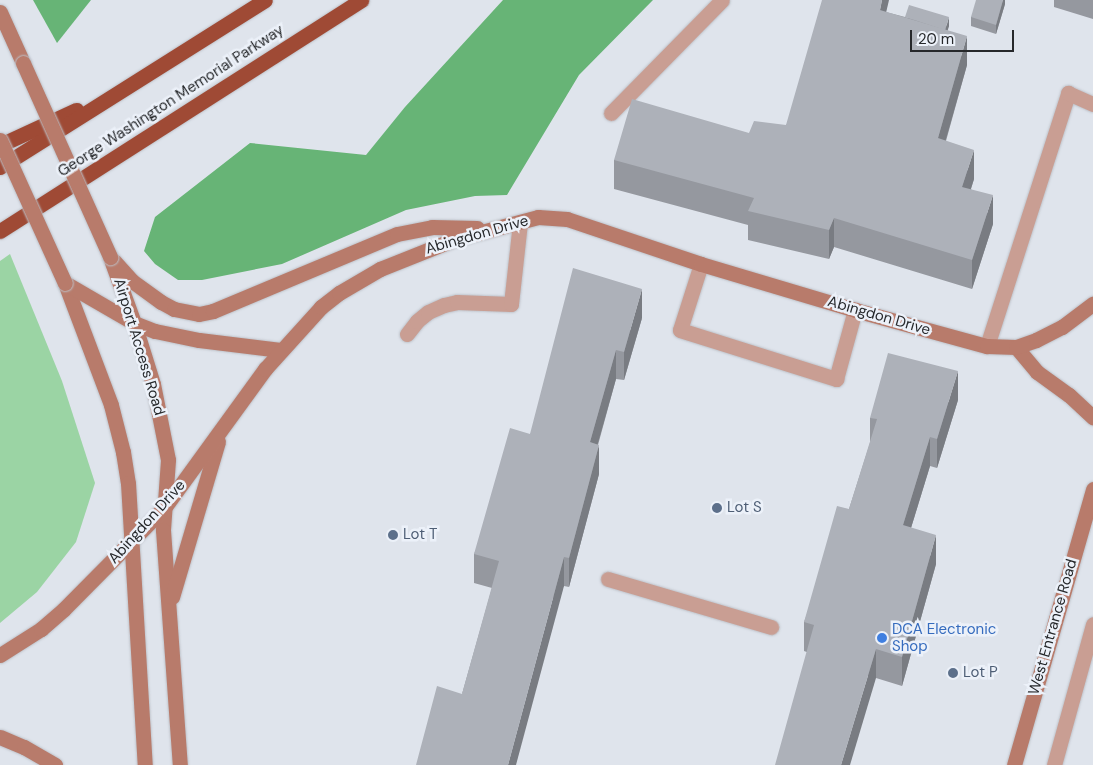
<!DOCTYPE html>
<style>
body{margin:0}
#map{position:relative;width:1093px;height:765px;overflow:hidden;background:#dfe4ec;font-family:"DM Sans",sans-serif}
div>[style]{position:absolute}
.green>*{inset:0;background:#9bd4a4}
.forest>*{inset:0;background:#67b476}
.roads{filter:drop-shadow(0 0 1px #bec2c9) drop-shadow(0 0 1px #bec2c9)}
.lane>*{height:15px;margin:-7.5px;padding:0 7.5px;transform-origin:7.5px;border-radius:7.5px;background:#c99e93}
.secondary>*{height:15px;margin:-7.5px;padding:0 7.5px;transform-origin:7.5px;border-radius:7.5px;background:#b87b6b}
.highway>*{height:15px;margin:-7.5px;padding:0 7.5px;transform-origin:7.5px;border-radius:7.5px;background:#9f4a35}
.bridges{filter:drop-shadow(0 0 1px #bec2c9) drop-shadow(0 0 1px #bec2c9)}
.secondary-bridge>*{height:15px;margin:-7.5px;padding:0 7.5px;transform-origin:7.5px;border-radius:7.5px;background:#b87b6b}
.wall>*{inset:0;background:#95989f}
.shaded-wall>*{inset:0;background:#797c82}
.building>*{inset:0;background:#adb1b9}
.dots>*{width:14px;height:14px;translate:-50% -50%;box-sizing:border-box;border:2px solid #ecf1f9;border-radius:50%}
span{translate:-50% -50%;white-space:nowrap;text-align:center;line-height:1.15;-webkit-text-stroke:5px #ecf1f9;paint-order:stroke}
.street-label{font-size:15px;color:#26282b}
.service-label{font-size:15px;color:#4e5e75}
.left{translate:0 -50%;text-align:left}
.shop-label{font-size:15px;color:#366cbe}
.scale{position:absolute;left:910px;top:30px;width:104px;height:22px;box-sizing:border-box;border:2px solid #26282b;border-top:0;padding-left:6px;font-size:15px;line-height:18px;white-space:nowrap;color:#26282b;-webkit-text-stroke:4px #ecf1f9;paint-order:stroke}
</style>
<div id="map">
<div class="green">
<div style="clip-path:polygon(10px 254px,62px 381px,95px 483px,76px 542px,37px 592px,0 623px,0 261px)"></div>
</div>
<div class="forest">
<div style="clip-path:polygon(33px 0,91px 0,57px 43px)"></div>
<div style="clip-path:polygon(503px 0,653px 0,579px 75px,507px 195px,475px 196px,406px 210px,282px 264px,202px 280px,178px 280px,155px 264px,144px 251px,155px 217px,250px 143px,366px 155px,405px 107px)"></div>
</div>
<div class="roads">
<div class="lane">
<div style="left:611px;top:113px;width:158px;rotate:-45.5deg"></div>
<div style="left:701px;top:264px;width:69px;rotate:107.7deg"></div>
<div style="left:680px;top:330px;width:164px;rotate:17.4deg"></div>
<div style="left:836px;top:379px;width:72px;rotate:-74.6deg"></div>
<div style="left:407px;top:334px;width:16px;rotate:-52deg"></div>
<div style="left:417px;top:321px;width:14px;rotate:-39deg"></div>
<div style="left:428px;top:312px;width:17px;rotate:-24deg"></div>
<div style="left:444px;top:305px;width:13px;rotate:-13deg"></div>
<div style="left:457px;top:302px;width:54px;rotate:2.1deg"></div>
<div style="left:511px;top:304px;width:82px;rotate:-83.7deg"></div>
<div style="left:987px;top:346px;width:266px;rotate:-72.2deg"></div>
<div style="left:1068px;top:93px;width:27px;rotate:24deg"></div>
<div style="left:608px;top:579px;width:170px;rotate:16.4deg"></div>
<div style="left:1054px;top:765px;width:146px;rotate:-74.5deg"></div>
</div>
<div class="secondary">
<div style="left:0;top:12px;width:56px;rotate:65.7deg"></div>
<div style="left:110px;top:257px;width:70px;rotate:70deg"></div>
<div style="left:134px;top:323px;width:64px;rotate:72.7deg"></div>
<div style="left:153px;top:384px;width:77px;rotate:78.8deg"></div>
<div style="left:168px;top:460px;width:70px;rotate:94.1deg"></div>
<div style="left:163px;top:530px;width:236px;rotate:85.9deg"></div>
<div style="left:114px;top:261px;width:27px;rotate:48deg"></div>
<div style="left:132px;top:281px;width:36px;rotate:36deg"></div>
<div style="left:161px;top:302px;width:15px;rotate:28deg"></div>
<div style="left:174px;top:309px;width:25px;rotate:11deg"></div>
<div style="left:199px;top:314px;width:14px;rotate:-12deg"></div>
<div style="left:213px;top:311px;width:199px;rotate:-22.7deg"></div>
<div style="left:397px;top:234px;width:36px;rotate:-11deg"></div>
<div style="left:432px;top:227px;width:45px;rotate:1.3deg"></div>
<div style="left:65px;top:283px;width:130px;rotate:69.3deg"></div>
<div style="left:111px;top:405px;width:49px;rotate:75.7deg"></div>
<div style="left:123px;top:452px;width:31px;rotate:81deg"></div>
<div style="left:128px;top:483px;width:283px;rotate:86.6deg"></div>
<div style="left:65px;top:283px;width:80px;rotate:30.1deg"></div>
<div style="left:134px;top:323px;width:22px;rotate:21deg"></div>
<div style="left:155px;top:331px;width:45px;rotate:11.6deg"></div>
<div style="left:199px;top:340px;width:82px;rotate:7deg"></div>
<div style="left:1016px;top:347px;width:33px;rotate:50deg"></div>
<div style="left:1037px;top:372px;width:39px;rotate:36deg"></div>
<div style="left:1069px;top:395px;width:33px;rotate:43deg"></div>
<div style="left:172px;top:597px;width:162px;rotate:-73.5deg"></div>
<div style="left:0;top:655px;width:49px;rotate:-32.4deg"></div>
<div style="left:41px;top:629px;width:30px;rotate:-41deg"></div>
<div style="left:64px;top:609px;width:142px;rotate:-45.3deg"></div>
<div style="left:164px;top:508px;width:172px;rotate:-54deg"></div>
<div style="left:265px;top:369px;width:84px;rotate:-47.9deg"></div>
<div style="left:321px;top:307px;width:23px;rotate:-38deg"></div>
<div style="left:339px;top:293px;width:48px;rotate:-30.3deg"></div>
<div style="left:380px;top:269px;width:81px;rotate:-21.8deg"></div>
<div style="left:455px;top:239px;width:86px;rotate:-14.8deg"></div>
<div style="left:538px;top:217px;width:29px;rotate:4deg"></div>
<div style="left:567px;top:219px;width:141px;rotate:18.6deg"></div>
<div style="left:701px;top:264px;width:161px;rotate:16.6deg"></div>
<div style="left:855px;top:310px;width:137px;rotate:15.3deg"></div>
<div style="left:987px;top:346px;width:29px;rotate:2deg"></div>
<div style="left:1016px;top:347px;width:21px;rotate:-19deg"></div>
<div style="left:1036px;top:340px;width:29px;rotate:-27deg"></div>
<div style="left:1062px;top:327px;width:39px;rotate:-37deg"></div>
<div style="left:0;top:737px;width:26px;rotate:23deg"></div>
<div style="left:24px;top:747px;width:36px;rotate:30deg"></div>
<div style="left:1014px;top:765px;width:287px;rotate:-74deg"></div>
</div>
<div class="highway">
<div style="left:0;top:145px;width:84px;rotate:-24.7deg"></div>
<div style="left:0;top:167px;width:313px;rotate:-32.2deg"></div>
<div style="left:0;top:231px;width:429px;rotate:-32.6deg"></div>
</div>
</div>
<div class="bridges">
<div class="secondary-bridge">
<div style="left:23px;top:63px;width:213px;rotate:65.8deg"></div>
<div style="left:0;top:140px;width:157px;rotate:65.6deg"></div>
</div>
</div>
<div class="wall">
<div style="clip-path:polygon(1005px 0,1005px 4px,996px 34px,971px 26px,971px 17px)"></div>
<div style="clip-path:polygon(1054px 0,1093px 0,1093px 19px,1054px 7px)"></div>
<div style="clip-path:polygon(886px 12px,905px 17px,949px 26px,947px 30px,967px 65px,946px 141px,974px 179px,971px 189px,993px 224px,972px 289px,834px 247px,829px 259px,748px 240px,748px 225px,614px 189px,614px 160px,749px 133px,786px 125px)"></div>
<div style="clip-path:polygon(642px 318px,624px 380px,616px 379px,598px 445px,599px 474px,569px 587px,564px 586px,462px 694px,492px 588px,474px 583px,474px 554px,530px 434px)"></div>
<div style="clip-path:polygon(958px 400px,937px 468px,930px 466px,911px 528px,936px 564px,902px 686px,876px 678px,804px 651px,804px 622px,849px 509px,870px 443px,870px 418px)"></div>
</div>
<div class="shaded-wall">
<div style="clip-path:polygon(882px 0,889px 0,880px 39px,880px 10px)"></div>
<div style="clip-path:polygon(1003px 0,1005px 0,1005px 4px,996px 34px,996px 25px)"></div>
<div style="clip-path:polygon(949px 17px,949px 26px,943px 46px,943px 38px)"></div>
<div style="clip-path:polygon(967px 36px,967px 65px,938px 167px,938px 138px)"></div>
<div style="clip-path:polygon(974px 150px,974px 179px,962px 216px,962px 187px)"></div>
<div style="clip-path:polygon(993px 195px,993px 224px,972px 289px,972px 260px)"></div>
<div style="clip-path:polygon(834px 218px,834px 247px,829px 259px,829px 230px)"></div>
<div style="clip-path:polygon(642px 289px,642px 318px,624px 380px,624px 352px)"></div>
<div style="clip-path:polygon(616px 350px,616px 379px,590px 471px,590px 442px)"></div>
<div style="clip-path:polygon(958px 371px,958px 400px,937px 468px,937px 439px)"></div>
<div style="clip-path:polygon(930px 437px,930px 466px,903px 554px,903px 525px)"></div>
<div style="clip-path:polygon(599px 445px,599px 474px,569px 587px,569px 558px)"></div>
<div style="clip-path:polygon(936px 535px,936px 564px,902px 686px,902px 657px)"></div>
<div style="clip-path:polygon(564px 557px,564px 586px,516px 765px,508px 765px)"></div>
<div style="clip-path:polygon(876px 649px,876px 678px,850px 765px,841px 765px)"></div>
</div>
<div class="building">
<div style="clip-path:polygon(822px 0,882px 0,880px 10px,967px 36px,938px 138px,974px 150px,962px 187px,993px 195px,972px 260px,834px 218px,829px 230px,748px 211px,754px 198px,614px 160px,632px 99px,749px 133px,754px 121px,786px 125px)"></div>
<div style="clip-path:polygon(976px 0,1003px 0,996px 25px,971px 17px)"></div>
<div style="clip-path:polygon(909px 5px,949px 17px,945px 30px,905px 17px)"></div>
<div style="clip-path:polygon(573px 268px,642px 289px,624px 352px,616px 350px,590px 442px,599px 445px,569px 558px,564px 557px,508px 765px,416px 765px,437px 686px,462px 694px,499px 561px,474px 554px,510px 428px,530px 434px)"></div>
<div style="clip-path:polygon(888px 353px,958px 371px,937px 439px,930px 437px,903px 525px,936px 535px,902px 657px,876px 649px,841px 765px,775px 765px,814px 625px,804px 622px,837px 506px,849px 509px,877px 419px,870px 418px)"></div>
</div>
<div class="dots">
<div style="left:717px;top:508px;background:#5c6f8a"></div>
<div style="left:393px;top:535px;background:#5c6f8a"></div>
<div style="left:882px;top:638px;background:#3f7fe0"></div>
<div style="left:953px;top:673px;background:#5c6f8a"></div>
</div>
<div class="street-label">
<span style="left:171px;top:101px;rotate:-33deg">George Washington Memorial Parkway</span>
<span style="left:477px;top:235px;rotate:-16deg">Abingdon Drive</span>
<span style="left:879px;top:316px;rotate:16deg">Abingdon Drive</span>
<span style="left:139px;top:347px;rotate:73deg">Airport Access Road</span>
<span style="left:147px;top:522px;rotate:-48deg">Abingdon Drive</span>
<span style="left:1053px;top:627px;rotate:-74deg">West Entrance Road</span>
</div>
<div class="service-label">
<span class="left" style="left:727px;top:508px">Lot S</span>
<span class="left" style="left:403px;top:535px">Lot T</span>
<span class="left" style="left:963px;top:673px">Lot P</span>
</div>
<div class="shop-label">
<span class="left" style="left:892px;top:638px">DCA Electronic<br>Shop</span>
</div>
<div class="scale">20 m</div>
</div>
